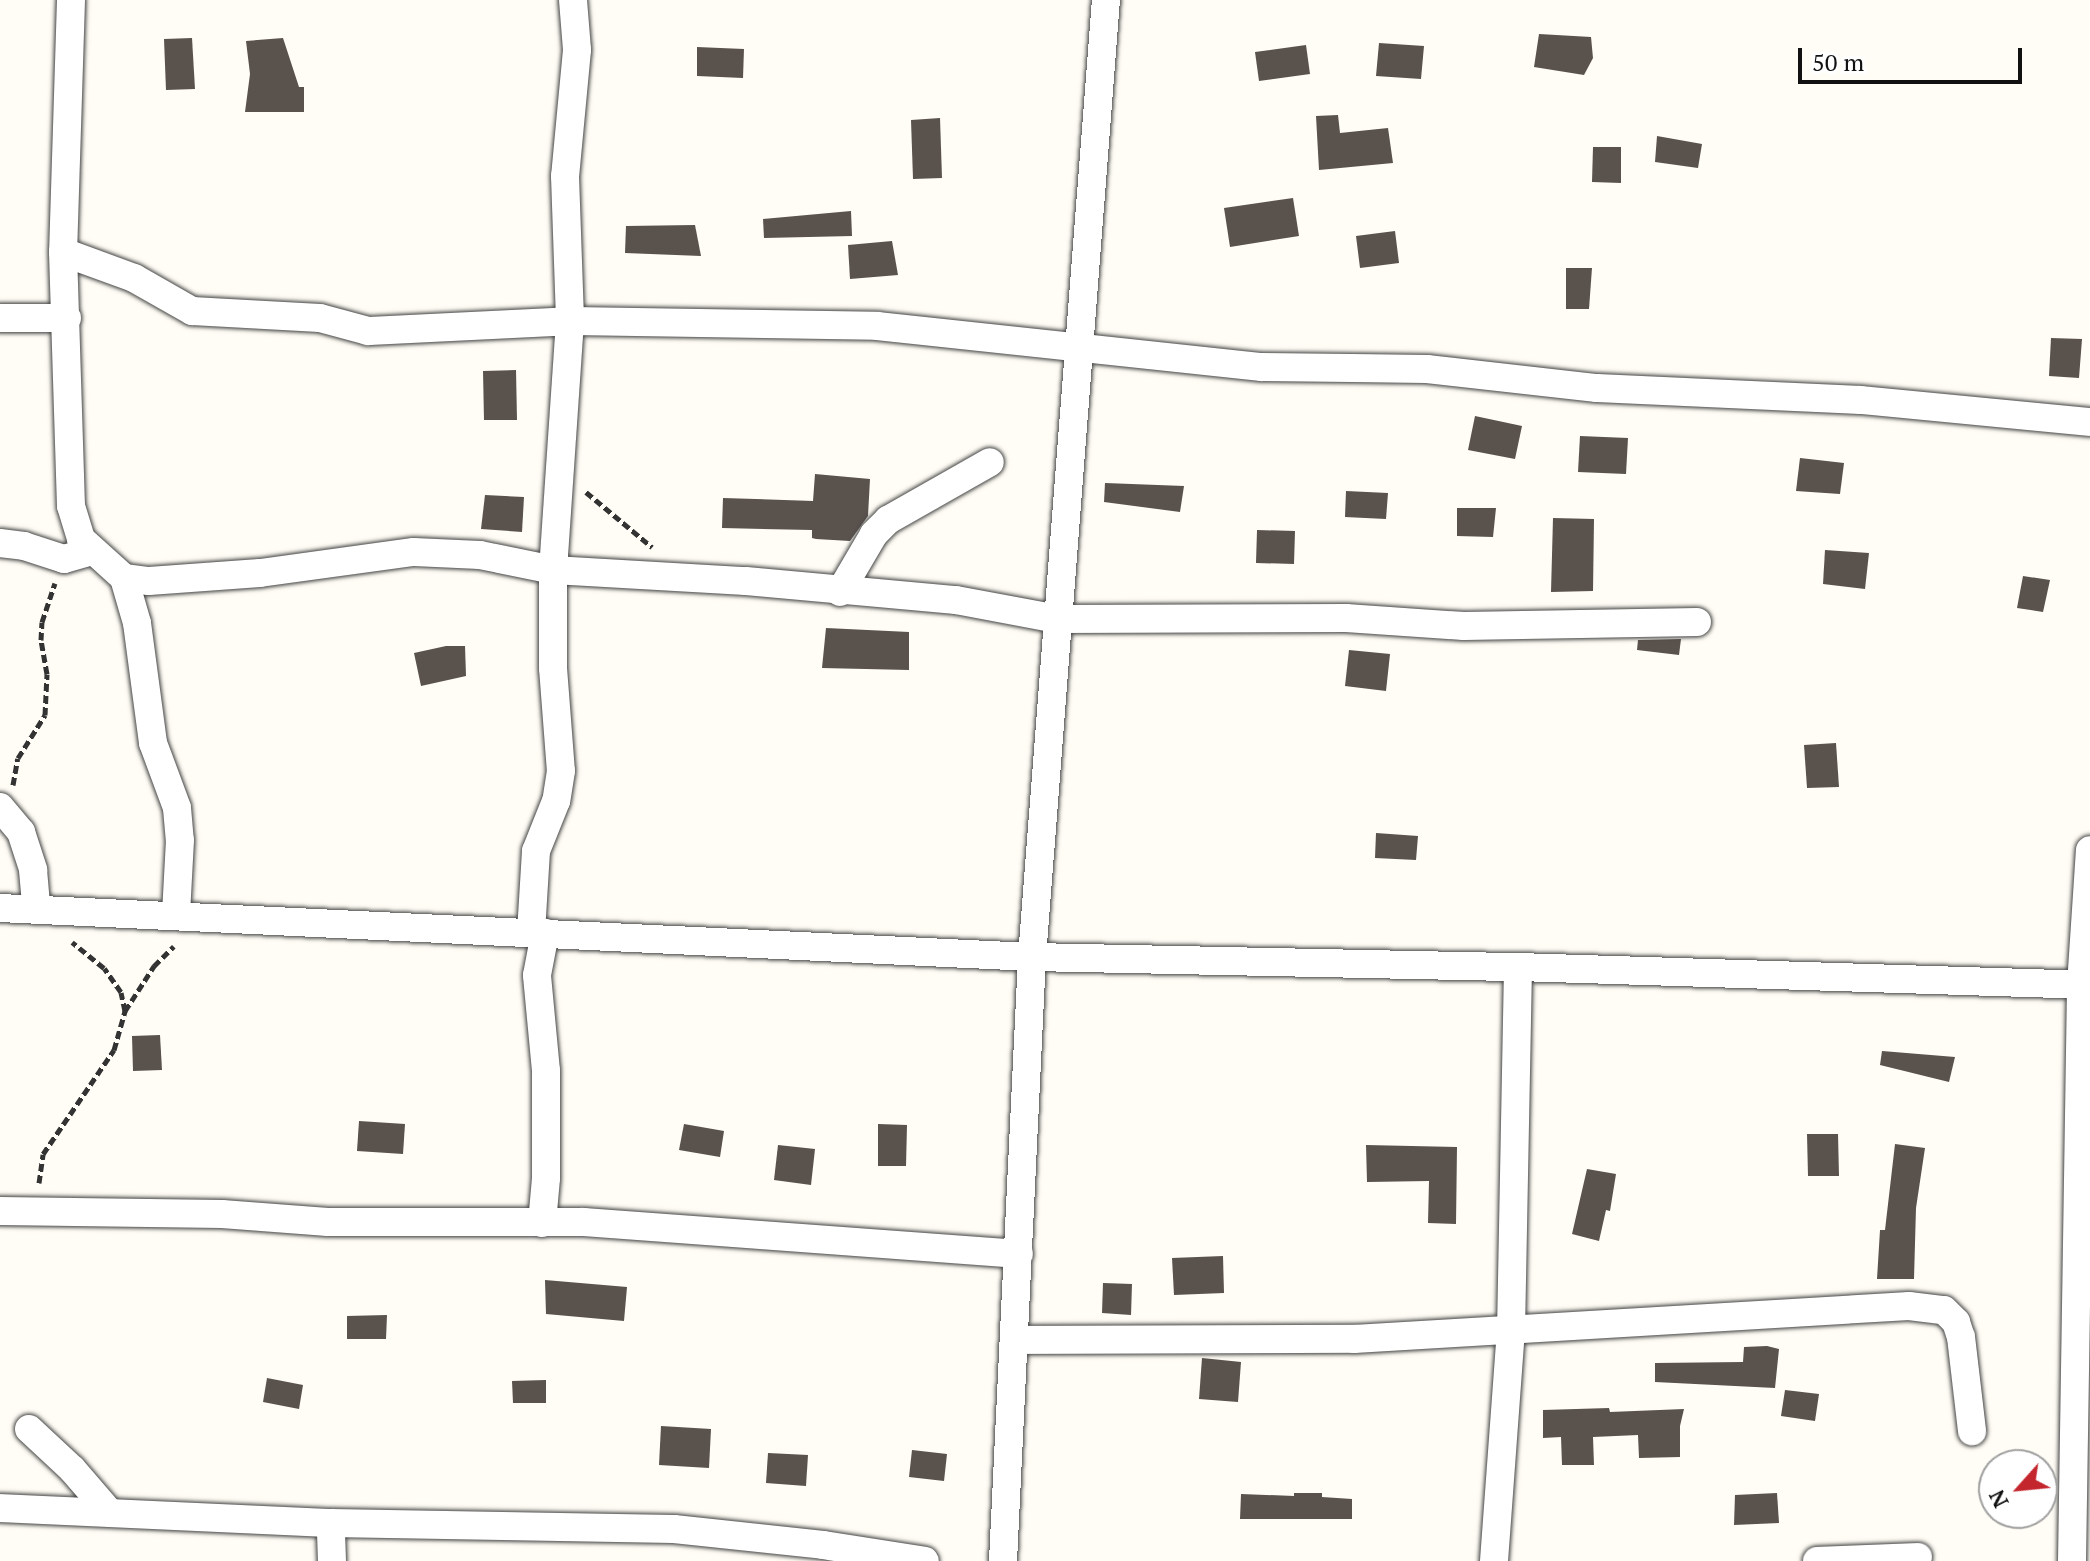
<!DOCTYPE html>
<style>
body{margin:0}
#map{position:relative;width:2090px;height:1561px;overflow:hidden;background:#fffdf5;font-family:"PT Serif",serif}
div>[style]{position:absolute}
.building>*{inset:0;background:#5a524d}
.path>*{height:5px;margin-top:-2.5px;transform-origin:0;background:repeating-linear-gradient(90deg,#333 0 8px,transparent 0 12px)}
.roads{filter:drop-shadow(0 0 2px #444) drop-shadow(0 0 2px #444)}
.minor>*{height:28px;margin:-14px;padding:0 14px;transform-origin:14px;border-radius:14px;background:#fff}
span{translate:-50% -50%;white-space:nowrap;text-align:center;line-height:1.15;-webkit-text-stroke:8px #fff;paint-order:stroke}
.north{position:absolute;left:1978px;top:1449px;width:80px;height:80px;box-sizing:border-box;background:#fff;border:2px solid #a0a0a0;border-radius:50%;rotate:243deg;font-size:22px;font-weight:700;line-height:32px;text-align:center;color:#111}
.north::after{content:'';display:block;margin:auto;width:28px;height:36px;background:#c4262e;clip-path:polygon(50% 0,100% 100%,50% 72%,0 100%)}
.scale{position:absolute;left:1798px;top:48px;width:224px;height:36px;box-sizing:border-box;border:4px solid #111;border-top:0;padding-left:10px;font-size:24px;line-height:28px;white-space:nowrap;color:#111;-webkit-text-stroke:6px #fff;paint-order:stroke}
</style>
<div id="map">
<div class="building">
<div style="clip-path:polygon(1539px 34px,1591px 37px,1593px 58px,1584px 75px,1534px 67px)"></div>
<div style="clip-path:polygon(192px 38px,195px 89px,166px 90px,164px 39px)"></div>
<div style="clip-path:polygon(283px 38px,299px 87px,304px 87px,304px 112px,245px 112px,250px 74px,246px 41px)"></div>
<div style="clip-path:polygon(1379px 43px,1424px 46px,1421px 79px,1376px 76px)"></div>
<div style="clip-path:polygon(1306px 45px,1310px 74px,1259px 81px,1255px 52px)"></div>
<div style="clip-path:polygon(697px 47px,744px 49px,743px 78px,697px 76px)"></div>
<div style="clip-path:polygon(1338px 115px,1340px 133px,1388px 128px,1393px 163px,1319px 170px,1316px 116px)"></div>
<div style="clip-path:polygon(940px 118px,942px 178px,913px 179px,911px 120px)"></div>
<div style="clip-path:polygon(1657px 136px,1702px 144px,1698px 168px,1655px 162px)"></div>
<div style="clip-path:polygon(1593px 147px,1621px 147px,1621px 183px,1592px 182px)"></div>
<div style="clip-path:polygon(1293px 198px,1299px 236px,1230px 247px,1224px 208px)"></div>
<div style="clip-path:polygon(851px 211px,852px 236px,764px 238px,763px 219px)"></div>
<div style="clip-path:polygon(695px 225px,701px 256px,625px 253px,626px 226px)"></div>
<div style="clip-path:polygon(1395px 231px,1399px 263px,1360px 268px,1356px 236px)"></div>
<div style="clip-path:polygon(892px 241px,898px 275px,850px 279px,848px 245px)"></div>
<div style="clip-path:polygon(1566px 268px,1592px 268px,1589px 309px,1566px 309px)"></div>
<div style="clip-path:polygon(2051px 338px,2082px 339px,2079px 378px,2049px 376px)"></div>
<div style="clip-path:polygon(516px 370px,517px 420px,484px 420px,483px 371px)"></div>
<div style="clip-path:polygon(1475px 416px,1522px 426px,1515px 459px,1468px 450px)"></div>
<div style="clip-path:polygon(1580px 436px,1628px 438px,1626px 474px,1578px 472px)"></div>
<div style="clip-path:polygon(1800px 458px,1844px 463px,1840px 494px,1796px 491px)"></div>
<div style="clip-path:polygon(815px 474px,870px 479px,868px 516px,850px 541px,816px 539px,812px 538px,812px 530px,722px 528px,723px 498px,813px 501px)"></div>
<div style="clip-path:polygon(1105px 483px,1184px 486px,1180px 512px,1104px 502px)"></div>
<div style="clip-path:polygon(1346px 491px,1388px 493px,1386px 519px,1345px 517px)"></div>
<div style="clip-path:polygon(485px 495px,524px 497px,522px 532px,481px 529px)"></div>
<div style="clip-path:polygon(1457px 508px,1496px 508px,1493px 537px,1457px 536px)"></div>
<div style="clip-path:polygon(1553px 518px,1594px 519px,1593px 591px,1551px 592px)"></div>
<div style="clip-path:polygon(1257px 530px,1295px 531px,1294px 564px,1256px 563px)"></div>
<div style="clip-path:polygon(1825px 550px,1869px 553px,1865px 589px,1823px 584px)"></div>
<div style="clip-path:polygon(2023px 576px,2050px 580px,2043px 612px,2017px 608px)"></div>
<div style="clip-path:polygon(826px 628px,909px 632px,909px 670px,822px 668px)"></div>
<div style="clip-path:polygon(1681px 639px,1679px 655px,1637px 650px,1638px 640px)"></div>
<div style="clip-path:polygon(446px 646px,465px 646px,466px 676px,421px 686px,414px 653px)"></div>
<div style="clip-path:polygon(1349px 650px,1390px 654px,1386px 691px,1345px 686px)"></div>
<div style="clip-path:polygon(1836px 743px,1839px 787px,1807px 788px,1804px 745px)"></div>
<div style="clip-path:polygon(1376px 833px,1418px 836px,1416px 860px,1375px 858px)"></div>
<div style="clip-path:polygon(160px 1035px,162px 1070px,133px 1071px,132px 1036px)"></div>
<div style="clip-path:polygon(1882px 1051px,1955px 1057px,1949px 1082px,1880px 1065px)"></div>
<div style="clip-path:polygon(359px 1121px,405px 1124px,403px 1154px,357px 1151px)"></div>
<div style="clip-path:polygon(684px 1124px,724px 1131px,720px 1157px,679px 1150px)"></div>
<div style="clip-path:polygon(878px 1124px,907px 1125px,906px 1166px,878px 1166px)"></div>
<div style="clip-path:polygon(1807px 1134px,1838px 1134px,1839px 1176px,1808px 1176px)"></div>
<div style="clip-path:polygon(1895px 1144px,1925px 1148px,1916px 1208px,1914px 1279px,1877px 1279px,1880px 1230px,1885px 1230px)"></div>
<div style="clip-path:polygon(778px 1145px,815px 1149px,811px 1185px,774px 1180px)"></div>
<div style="clip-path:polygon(1366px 1145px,1457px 1147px,1456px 1224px,1428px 1223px,1429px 1181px,1367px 1182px)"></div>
<div style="clip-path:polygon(1587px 1169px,1616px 1174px,1610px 1211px,1606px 1210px,1599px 1241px,1572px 1234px)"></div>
<div style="clip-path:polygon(1223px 1256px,1224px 1293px,1174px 1295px,1172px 1258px)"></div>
<div style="clip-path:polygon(545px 1280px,627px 1287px,624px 1321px,546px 1314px)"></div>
<div style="clip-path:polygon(1103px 1283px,1132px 1284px,1131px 1315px,1102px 1313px)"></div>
<div style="clip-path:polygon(387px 1315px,386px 1339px,347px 1339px,347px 1316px)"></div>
<div style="clip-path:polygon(1767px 1346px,1779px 1349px,1775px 1388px,1655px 1382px,1655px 1363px,1743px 1362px,1744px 1347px)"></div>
<div style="clip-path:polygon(1202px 1358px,1241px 1362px,1238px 1402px,1199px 1399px)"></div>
<div style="clip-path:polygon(267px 1378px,303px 1385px,299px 1409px,263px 1402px)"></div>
<div style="clip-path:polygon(546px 1380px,546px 1403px,513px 1403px,512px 1381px)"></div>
<div style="clip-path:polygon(1785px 1390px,1819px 1394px,1815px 1421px,1781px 1416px)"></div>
<div style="clip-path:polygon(1609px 1408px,1610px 1412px,1684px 1409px,1680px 1426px,1680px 1457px,1639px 1458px,1638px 1435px,1593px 1437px,1594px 1465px,1562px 1465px,1561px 1437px,1543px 1438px,1543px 1410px)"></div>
<div style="clip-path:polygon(661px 1426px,711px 1429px,709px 1468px,659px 1465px)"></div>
<div style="clip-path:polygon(912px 1450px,947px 1454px,944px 1481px,909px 1477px)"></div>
<div style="clip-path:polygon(768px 1453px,808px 1455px,806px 1486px,766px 1483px)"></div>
<div style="clip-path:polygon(1294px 1493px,1322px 1493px,1322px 1497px,1352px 1499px,1352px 1519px,1240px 1519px,1241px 1494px,1294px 1496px)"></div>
<div style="clip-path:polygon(1777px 1493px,1779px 1523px,1734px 1525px,1735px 1495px)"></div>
</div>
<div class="path">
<div style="left:586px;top:492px;width:86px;rotate:39.8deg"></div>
<div style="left:13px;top:785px;width:27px;rotate:-80deg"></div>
<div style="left:18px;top:758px;width:51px;rotate:-57.9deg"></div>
<div style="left:45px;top:715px;width:41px;rotate:-87.2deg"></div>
<div style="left:47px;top:674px;width:35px;rotate:-100deg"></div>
<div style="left:41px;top:640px;width:18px;rotate:-87deg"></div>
<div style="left:42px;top:622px;width:41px;rotate:-71.6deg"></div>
<div style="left:125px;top:1011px;width:54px;rotate:-57.2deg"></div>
<div style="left:154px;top:966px;width:28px;rotate:-45deg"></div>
<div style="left:39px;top:1183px;width:29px;rotate:-82deg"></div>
<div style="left:43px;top:1154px;width:126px;rotate:-55.7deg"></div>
<div style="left:114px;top:1050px;width:41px;rotate:-74.2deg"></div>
<div style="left:125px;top:1011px;width:19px;rotate:-102deg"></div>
<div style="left:121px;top:992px;width:29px;rotate:-125deg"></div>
<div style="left:104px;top:968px;width:41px;rotate:-140.9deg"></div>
</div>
<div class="roads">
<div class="minor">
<div style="left:71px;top:0;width:252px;rotate:91.8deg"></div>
<div style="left:63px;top:252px;width:254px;rotate:88.2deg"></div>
<div style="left:71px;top:506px;width:34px;rotate:73deg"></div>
<div style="left:81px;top:539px;width:58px;rotate:42.2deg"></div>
<div style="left:124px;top:578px;width:47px;rotate:73.9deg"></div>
<div style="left:137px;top:623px;width:121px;rotate:82.4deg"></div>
<div style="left:153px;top:743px;width:69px;rotate:69.7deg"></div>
<div style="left:177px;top:808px;width:32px;rotate:85deg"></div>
<div style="left:180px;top:840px;width:75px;rotate:93.1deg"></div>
<div style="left:573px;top:0;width:50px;rotate:85.4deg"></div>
<div style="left:577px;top:50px;width:127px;rotate:95.4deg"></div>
<div style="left:565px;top:176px;width:145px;rotate:88deg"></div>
<div style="left:570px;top:321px;width:307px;rotate:0.9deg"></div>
<div style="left:877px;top:326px;width:387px;rotate:6.1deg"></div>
<div style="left:1262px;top:367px;width:165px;rotate:0.7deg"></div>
<div style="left:1427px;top:369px;width:171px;rotate:6.4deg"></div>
<div style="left:1597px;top:388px;width:264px;rotate:2.6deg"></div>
<div style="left:1861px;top:400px;width:230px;rotate:5.5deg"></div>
<div style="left:63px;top:252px;width:76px;rotate:20.1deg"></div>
<div style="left:134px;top:278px;width:67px;rotate:29.6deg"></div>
<div style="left:192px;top:311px;width:128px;rotate:3.1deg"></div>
<div style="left:320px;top:318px;width:50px;rotate:15.2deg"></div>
<div style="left:368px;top:331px;width:202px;rotate:-2.8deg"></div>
<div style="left:570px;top:321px;width:250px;rotate:93.9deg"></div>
<div style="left:553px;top:570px;width:193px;rotate:3.3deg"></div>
<div style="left:746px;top:581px;width:211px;rotate:5.2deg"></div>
<div style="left:956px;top:600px;width:104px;rotate:10.6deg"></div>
<div style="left:1058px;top:619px;width:288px;rotate:-0.2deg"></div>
<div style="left:1346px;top:618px;width:118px;rotate:3.9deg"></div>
<div style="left:1464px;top:626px;width:233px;rotate:-1deg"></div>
<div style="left:0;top:318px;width:67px"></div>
<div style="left:0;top:543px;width:24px;rotate:7deg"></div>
<div style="left:24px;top:546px;width:42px;rotate:18deg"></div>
<div style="left:64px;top:559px;width:29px;rotate:-16deg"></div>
<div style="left:124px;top:578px;width:25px;rotate:7deg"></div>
<div style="left:149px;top:581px;width:111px;rotate:-4.1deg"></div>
<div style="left:260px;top:573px;width:155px;rotate:-7.8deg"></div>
<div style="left:414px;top:552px;width:66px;rotate:2.6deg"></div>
<div style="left:480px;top:555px;width:75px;rotate:11.6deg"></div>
<div style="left:553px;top:570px;width:98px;rotate:90deg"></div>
<div style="left:553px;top:668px;width:103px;rotate:85.6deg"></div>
<div style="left:561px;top:771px;width:30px;rotate:99deg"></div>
<div style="left:556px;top:801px;width:54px;rotate:111.8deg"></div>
<div style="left:536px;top:851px;width:81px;rotate:93.5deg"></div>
<div style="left:840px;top:592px;width:67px;rotate:-59.6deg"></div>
<div style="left:874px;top:534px;width:20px;rotate:-45deg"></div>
<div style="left:888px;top:520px;width:117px;rotate:-29.6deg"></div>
<div style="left:0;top:807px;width:33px;rotate:50deg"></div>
<div style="left:21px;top:832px;width:40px;rotate:72deg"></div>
<div style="left:33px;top:870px;width:38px;rotate:85deg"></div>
<div style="left:0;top:908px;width:1033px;rotate:2.72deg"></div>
<div style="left:1032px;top:957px;width:486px;rotate:1.2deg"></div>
<div style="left:1518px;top:967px;width:572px;rotate:1.8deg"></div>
<div style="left:0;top:1211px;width:222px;rotate:0.8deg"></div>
<div style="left:222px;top:1214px;width:106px;rotate:4.3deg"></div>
<div style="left:328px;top:1222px;width:256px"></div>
<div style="left:584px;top:1222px;width:436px;rotate:4.2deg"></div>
<div style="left:542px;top:1223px;width:45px;rotate:-84.9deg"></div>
<div style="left:546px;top:1178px;width:107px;rotate:-90deg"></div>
<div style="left:546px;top:1071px;width:96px;rotate:-95.4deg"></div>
<div style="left:537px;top:975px;width:43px;rotate:-79.2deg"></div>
<div style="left:1014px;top:1340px;width:340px;rotate:-0.2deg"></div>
<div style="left:1354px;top:1339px;width:556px;rotate:-3.4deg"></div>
<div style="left:1909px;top:1306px;width:35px;rotate:7deg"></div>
<div style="left:1944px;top:1310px;width:17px;rotate:45deg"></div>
<div style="left:1956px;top:1322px;width:16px;rotate:72deg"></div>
<div style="left:1961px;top:1337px;width:95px;rotate:83.3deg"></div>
<div style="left:29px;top:1429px;width:59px;rotate:42.9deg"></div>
<div style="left:72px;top:1469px;width:58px;rotate:49.2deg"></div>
<div style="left:0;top:1508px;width:331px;rotate:2.6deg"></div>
<div style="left:332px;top:1561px;width:38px;rotate:-92deg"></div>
<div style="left:331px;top:1523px;width:343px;rotate:1deg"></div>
<div style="left:674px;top:1529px;width:150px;rotate:6.1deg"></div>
<div style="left:823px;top:1545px;width:103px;rotate:8.9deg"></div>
<div style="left:1003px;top:1561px;width:605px;rotate:-87.25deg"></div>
<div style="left:1032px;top:957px;width:960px;rotate:-85.58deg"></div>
<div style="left:1494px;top:1561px;width:230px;rotate:-85.8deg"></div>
<div style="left:1511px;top:1332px;width:365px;rotate:-88.9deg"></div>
<div style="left:1817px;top:1561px;width:101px;rotate:-2.3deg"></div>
<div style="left:2072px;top:1561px;width:576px;rotate:-89.1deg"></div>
<div style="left:2081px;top:985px;width:135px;rotate:-86.2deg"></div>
</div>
</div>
<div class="north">N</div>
<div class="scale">50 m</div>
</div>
